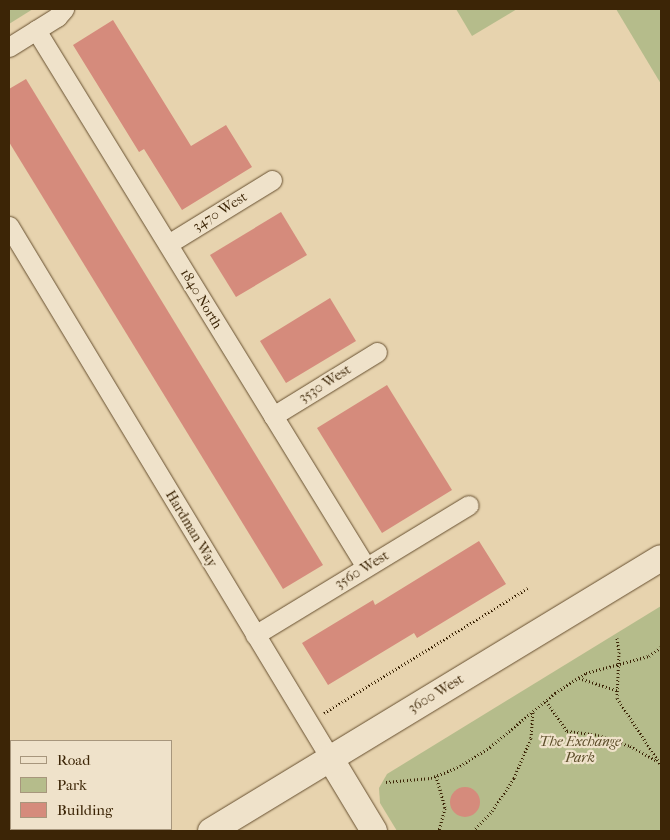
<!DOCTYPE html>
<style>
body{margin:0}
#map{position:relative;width:670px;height:840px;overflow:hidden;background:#e7d3ae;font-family:"IM FELL French Canon",serif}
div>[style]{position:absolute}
.green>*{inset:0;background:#b5bc8b}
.building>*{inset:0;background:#d58b7c}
.round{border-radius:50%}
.path>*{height:3px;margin-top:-1.5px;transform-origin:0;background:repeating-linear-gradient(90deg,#3c2506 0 1px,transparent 0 3.5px)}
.roads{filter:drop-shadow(0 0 1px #675030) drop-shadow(0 0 1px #675030)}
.street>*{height:19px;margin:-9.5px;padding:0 9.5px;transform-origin:9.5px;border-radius:9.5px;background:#efe2ca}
.secondary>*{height:26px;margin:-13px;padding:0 13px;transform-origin:13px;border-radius:13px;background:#efe2ca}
span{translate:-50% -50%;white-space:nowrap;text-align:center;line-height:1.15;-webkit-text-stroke:4.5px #efe2ca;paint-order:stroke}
.street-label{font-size:14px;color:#3c2506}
.park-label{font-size:14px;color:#5a4b27;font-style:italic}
.frame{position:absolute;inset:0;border:10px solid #3c2506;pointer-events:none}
.legend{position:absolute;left:10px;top:740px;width:162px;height:90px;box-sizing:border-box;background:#efe2ca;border:1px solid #a7967c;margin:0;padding:6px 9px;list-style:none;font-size:15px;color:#3c2506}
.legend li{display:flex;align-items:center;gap:10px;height:25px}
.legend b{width:25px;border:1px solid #a7967c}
</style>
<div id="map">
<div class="green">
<div style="clip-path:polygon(9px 9px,33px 9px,9px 24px)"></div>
<div style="clip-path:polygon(456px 9px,517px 9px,472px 36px)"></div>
<div style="clip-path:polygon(616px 9px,661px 9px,661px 84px)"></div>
<div style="clip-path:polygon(661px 606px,661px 831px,397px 831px,380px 803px,379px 788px,387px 774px)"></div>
</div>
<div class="building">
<div style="clip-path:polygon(113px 20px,191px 146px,226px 125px,252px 167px,182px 210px,144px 149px,139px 152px,73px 45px)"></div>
<div style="clip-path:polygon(26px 79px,323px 565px,283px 589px,9px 142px,9px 89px)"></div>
<div style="clip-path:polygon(281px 212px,307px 255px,236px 297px,210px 255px)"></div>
<div style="clip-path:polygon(330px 298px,356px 341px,286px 383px,260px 341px)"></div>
<div style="clip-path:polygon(387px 385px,452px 490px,382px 533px,317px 428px)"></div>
<div style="clip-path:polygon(479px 541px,506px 584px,417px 638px,414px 633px,328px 685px,302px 643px,373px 600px,375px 605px)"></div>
<div class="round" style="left:450px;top:787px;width:30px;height:30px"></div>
</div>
<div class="path">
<div style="left:617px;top:638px;width:14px;rotate:82deg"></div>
<div style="left:619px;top:652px;width:46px;rotate:92.5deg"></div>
<div style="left:617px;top:698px;width:80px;rotate:56.7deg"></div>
<div style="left:579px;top:678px;width:40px;rotate:18deg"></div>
<div style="left:546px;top:701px;width:37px;rotate:55deg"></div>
<div style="left:567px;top:731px;width:31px;rotate:7deg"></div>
<div style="left:598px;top:735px;width:34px;rotate:19deg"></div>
<div style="left:630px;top:746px;width:31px;rotate:29deg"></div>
<div style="left:324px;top:713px;width:239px;rotate:-31.5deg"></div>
<div style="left:436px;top:776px;width:33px;rotate:74deg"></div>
<div style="left:445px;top:808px;width:24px;rotate:105deg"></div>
<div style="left:386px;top:782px;width:45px;rotate:-5.1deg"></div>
<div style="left:431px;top:778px;width:31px;rotate:-22deg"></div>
<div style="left:460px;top:766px;width:36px;rotate:-32deg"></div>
<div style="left:490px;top:747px;width:85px;rotate:-39.7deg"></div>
<div style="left:555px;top:693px;width:37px;rotate:-33deg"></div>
<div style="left:586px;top:673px;width:65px;rotate:-15.1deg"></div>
<div style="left:649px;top:656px;width:15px;rotate:-37deg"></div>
<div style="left:473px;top:831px;width:28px;rotate:-46deg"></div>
<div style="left:492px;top:811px;width:40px;rotate:-56deg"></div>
<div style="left:514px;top:778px;width:43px;rotate:-67deg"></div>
<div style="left:531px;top:738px;width:26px;rotate:-86deg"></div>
</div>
<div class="roads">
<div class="street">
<div style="left:36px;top:30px;width:630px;rotate:58.43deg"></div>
<div style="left:9px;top:47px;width:57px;rotate:-32deg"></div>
<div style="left:57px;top:17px;width:11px;rotate:-49deg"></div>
<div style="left:9px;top:226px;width:621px;rotate:58.89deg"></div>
<div style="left:168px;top:244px;width:122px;rotate:-31.6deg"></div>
<div style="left:273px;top:416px;width:122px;rotate:-31.6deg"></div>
<div style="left:255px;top:635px;width:250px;rotate:-31.3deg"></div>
</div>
<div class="secondary">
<div style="left:330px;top:758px;width:85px;rotate:58.9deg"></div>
<div style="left:211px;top:831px;width:526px;rotate:-31.24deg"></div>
</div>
</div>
<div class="street-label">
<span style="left:220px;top:212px;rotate:-32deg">3470 West</span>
<span style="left:201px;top:299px;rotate:59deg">1840 North</span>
<span style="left:325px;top:384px;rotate:-32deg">3530 West</span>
<span style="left:191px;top:529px;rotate:59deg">Hardman Way</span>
<span style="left:362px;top:570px;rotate:-31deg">3560 West</span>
<span style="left:436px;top:694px;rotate:-31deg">3600 West</span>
</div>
<div class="park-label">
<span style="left:580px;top:750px">The Exchange<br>Park</span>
</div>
<div class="frame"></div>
<ul class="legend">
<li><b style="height:6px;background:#efe2ca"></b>Road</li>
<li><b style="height:14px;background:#b5bc8b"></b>Park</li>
<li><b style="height:14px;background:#d58b7c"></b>Building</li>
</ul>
</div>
